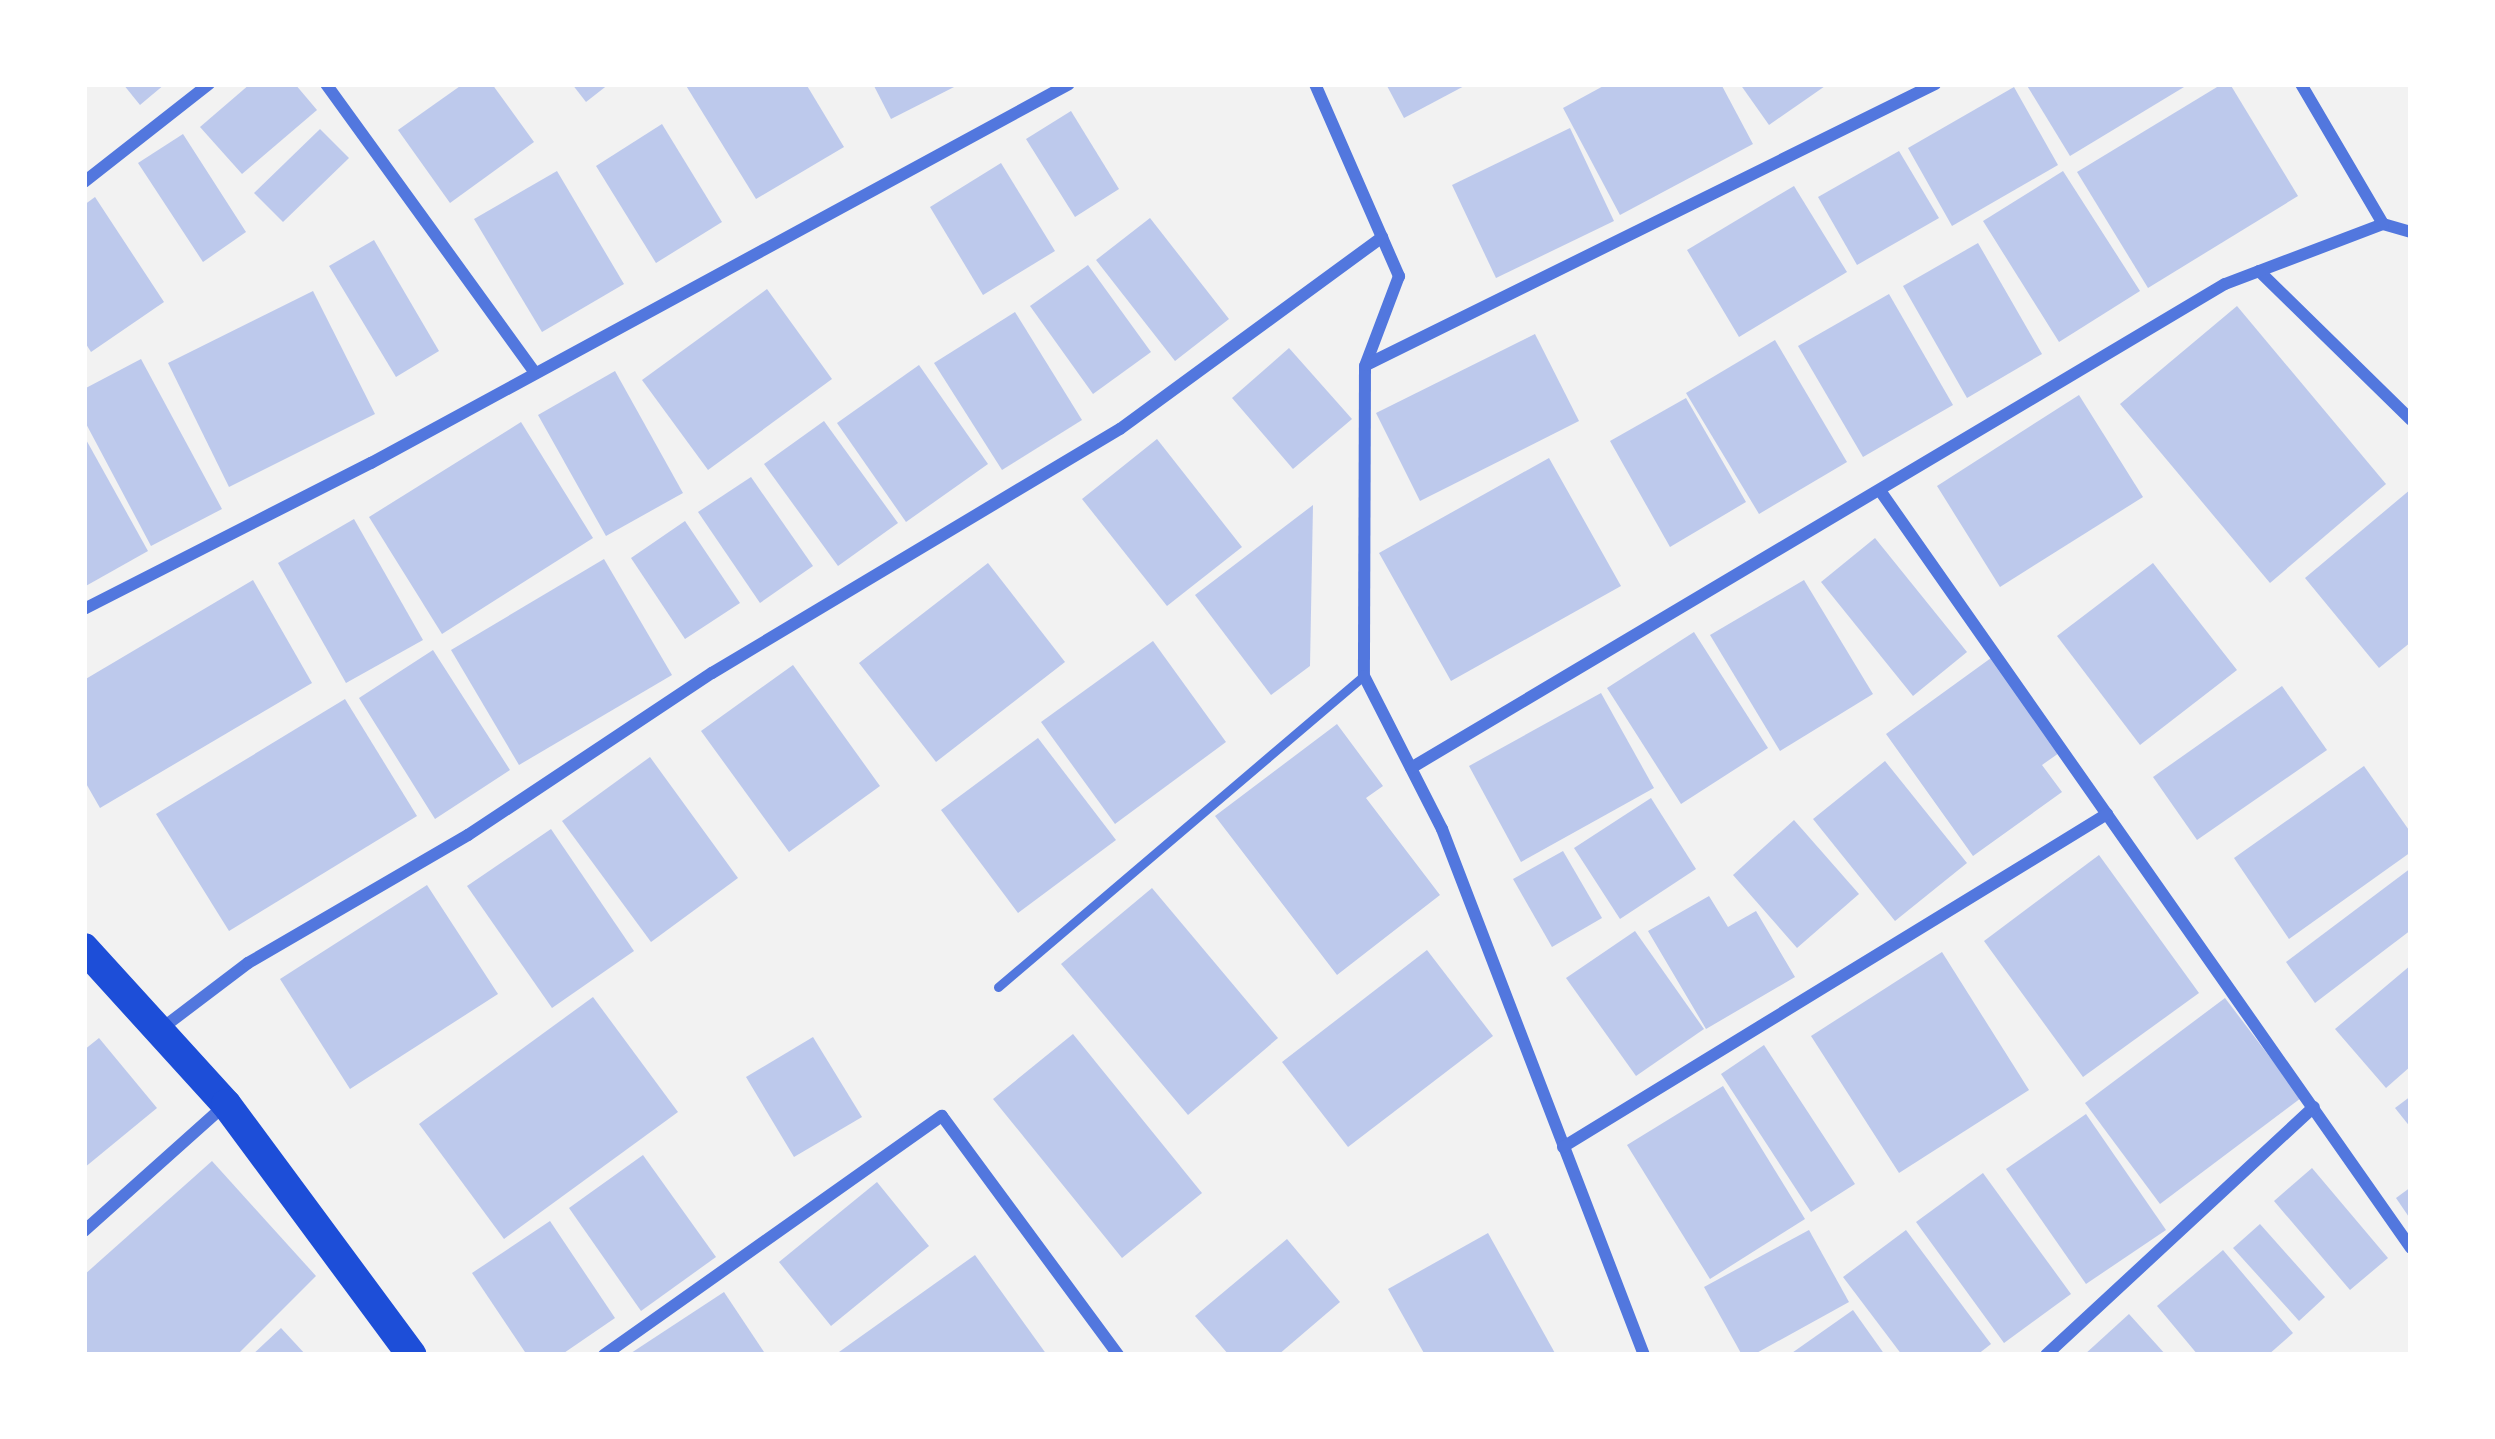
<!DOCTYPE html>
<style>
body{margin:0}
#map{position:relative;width:2495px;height:1439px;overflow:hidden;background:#f2f2f2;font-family:Inter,sans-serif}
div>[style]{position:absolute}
.building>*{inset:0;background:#bdc9ec}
.service>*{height:9px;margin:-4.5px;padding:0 4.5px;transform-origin:4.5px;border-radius:4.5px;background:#5277de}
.minor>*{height:12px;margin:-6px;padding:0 6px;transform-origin:6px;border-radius:6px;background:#5277de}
.primary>*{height:30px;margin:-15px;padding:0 15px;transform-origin:15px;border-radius:15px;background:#1d4ed8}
span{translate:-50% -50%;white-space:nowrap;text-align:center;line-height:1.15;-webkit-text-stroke:9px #fff;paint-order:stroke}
.frame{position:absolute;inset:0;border:87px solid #fff;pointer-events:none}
</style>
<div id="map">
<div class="building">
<div style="clip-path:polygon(123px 84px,165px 84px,140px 105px)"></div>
<div style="clip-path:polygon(250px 84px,295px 84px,317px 110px,242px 174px,200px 127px)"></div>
<div style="clip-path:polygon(463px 84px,492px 84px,534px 142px,450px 203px,398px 130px)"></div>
<div style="clip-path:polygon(572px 84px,609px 84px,586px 102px)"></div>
<div style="clip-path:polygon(685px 84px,806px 84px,844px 147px,756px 199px)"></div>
<div style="clip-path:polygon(873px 84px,960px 84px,891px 119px)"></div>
<div style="clip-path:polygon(1386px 84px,1468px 84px,1404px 118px)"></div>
<div style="clip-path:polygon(1607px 84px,1721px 84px,1753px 144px,1620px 215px,1563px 108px)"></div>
<div style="clip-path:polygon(1740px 84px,1828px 84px,1769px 125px)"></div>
<div style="clip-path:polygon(2026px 84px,2189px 84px,2070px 156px)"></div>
<div style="clip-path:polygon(2222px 84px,2230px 84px,2298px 196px,2148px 288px,2077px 172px)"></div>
<div style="clip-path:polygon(2014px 87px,2058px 165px,1952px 226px,1908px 148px)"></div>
<div style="clip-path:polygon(1071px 111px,1119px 189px,1075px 217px,1026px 139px)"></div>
<div style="clip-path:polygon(662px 124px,722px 222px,656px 263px,596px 166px)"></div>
<div style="clip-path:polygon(1570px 128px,1614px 221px,1496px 278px,1452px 185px)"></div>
<div style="clip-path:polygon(320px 129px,349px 158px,283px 222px,254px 193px)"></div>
<div style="clip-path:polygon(183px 134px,246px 232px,203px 262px,138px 163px)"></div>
<div style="clip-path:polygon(1899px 151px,1939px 218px,1857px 265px,1818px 197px)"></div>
<div style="clip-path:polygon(1001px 163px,1055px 251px,983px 295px,930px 207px)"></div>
<div style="clip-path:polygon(557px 171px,624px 284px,542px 332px,474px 219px)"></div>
<div style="clip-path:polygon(2063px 171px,2140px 291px,2059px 342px,1983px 221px)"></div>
<div style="clip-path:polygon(1794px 186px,1847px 272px,1739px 337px,1687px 250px)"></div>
<div style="clip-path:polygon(95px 197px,164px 302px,91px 352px,84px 341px,84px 205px)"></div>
<div style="clip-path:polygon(1150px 218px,1229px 319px,1175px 361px,1096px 260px)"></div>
<div style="clip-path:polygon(374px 240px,439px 351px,396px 377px,329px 266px)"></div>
<div style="clip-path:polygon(1978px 243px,2042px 354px,1967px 398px,1903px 286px)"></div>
<div style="clip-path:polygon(1088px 265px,1151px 352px,1093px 394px,1030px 306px)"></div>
<div style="clip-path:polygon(767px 289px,832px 379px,708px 470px,642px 380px)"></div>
<div style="clip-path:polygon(313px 291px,375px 414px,229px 487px,168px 363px)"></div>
<div style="clip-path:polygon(1889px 294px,1953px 405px,1863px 457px,1798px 346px)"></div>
<div style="clip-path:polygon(2237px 306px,2386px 484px,2270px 583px,2120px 404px)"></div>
<div style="clip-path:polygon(1015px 312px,1082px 420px,1002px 470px,934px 363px)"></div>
<div style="clip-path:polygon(1535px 334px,1579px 421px,1420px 501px,1376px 413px)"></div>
<div style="clip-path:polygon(1775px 340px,1847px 462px,1759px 514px,1686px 393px)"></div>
<div style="clip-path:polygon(1289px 348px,1352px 419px,1293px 469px,1232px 398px)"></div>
<div style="clip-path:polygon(141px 359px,222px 509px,151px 546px,84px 420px,84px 389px)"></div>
<div style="clip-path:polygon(919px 365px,988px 464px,906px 522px,837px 423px)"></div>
<div style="clip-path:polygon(615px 371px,683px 493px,606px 536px,538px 415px)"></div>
<div style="clip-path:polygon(2079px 395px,2143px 497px,2000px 587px,1937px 486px)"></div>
<div style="clip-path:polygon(1686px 398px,1746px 502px,1670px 547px,1610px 441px)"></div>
<div style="clip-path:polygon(824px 421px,898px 523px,838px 566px,764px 464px)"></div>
<div style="clip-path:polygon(521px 422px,593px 538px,442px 634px,369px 517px)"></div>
<div style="clip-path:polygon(84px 436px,148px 551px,84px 587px)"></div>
<div style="clip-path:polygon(1157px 439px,1242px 547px,1167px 606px,1082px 499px)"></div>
<div style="clip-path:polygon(1549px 458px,1621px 586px,1451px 681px,1379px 553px)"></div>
<div style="clip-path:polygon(751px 477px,813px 566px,760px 603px,698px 512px)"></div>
<div style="clip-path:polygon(2411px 489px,2411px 642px,2379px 668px,2305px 578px)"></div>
<div style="clip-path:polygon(1313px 505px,1310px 666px,1271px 695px,1195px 595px)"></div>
<div style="clip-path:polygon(354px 519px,423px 640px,346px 683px,278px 563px)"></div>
<div style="clip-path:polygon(685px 521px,740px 603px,685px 639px,631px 558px)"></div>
<div style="clip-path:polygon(1875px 538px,1967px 652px,1913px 696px,1821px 582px)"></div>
<div style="clip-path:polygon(604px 559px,672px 675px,519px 765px,451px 650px)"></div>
<div style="clip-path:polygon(988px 563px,1065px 662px,936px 762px,859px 663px)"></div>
<div style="clip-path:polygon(2153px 563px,2237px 670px,2140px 745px,2057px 636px)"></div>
<div style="clip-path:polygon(253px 580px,312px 683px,100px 808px,84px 780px,84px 680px)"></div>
<div style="clip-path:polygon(1804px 580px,1873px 694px,1780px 751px,1710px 635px)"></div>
<div style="clip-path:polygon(1694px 632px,1768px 748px,1681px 804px,1607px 688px)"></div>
<div style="clip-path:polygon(1153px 641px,1226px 742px,1115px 824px,1041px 722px)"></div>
<div style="clip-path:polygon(433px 650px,510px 770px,435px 819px,359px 698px)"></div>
<div style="clip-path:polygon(1991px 658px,2059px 753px,2042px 765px,2062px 792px,1973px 856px,1886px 734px)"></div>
<div style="clip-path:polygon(793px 665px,880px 786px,789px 852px,701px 731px)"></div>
<div style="clip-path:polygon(2282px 686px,2327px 750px,2197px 840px,2153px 777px)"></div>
<div style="clip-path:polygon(1601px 693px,1654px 788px,1521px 862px,1469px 766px)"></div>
<div style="clip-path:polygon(345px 699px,417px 816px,229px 931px,156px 814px)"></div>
<div style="clip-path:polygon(1337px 724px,1383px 786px,1366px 798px,1440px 895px,1337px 975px,1215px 816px)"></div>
<div style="clip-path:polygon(1038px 738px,1116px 840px,1018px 913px,941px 810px)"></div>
<div style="clip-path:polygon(650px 757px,738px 878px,651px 942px,562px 821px)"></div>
<div style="clip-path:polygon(1885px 761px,1967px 863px,1895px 921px,1813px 819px)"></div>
<div style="clip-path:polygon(2364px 766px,2411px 833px,2411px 852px,2289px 939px,2234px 858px)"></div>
<div style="clip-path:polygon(1651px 798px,1696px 869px,1620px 919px,1574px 848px)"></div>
<div style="clip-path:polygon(1794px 820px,1859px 894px,1797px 948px,1733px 875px)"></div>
<div style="clip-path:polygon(551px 829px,634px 951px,552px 1008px,467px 886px)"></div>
<div style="clip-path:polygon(1563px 851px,1602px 918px,1552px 947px,1513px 879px)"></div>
<div style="clip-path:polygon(2099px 855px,2199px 993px,2083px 1077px,1984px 941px)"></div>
<div style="clip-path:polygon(2411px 868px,2411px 930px,2315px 1003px,2286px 962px)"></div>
<div style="clip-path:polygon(427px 885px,498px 994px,350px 1089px,280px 979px)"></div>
<div style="clip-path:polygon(1152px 888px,1278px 1038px,1188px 1115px,1061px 964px)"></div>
<div style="clip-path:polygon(1709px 896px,1728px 927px,1756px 911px,1795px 977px,1706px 1029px,1648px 931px)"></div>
<div style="clip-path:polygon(1635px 931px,1704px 1029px,1636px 1076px,1566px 978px)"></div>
<div style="clip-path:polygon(1427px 950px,1493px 1036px,1348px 1147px,1282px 1062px)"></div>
<div style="clip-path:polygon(1942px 952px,2029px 1090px,1899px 1173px,1811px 1036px)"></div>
<div style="clip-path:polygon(2411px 965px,2411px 1066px,2386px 1088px,2335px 1029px)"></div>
<div style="clip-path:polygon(593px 997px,678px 1112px,504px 1239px,419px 1124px)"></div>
<div style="clip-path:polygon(2225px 998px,2301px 1098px,2160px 1204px,2085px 1103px)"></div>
<div style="clip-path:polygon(1073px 1034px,1202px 1193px,1122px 1258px,993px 1099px)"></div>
<div style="clip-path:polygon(813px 1037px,862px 1117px,794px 1157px,746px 1077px)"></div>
<div style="clip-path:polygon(99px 1038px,157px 1108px,84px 1168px,84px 1050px)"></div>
<div style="clip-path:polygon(1764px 1045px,1855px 1184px,1811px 1212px,1721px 1074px)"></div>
<div style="clip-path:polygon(1723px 1086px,1805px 1219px,1710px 1279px,1627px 1145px)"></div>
<div style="clip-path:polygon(2411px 1096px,2411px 1128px,2395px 1108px)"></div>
<div style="clip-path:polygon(2086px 1114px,2166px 1230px,2086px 1284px,2006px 1169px)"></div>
<div style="clip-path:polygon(643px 1155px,716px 1257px,641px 1311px,569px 1208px)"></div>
<div style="clip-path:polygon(212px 1161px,316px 1276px,237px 1355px,84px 1355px,84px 1275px)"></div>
<div style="clip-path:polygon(2312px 1168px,2388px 1258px,2350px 1290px,2274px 1201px)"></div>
<div style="clip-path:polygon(1983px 1173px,2071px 1294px,2004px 1343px,1916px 1222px)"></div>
<div style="clip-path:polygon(877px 1182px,929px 1246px,831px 1326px,779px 1262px)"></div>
<div style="clip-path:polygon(2411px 1187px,2411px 1220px,2396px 1198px)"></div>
<div style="clip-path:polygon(550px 1221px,615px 1318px,561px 1355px,527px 1355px,472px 1273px)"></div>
<div style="clip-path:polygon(2260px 1224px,2325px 1297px,2299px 1321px,2233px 1248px)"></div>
<div style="clip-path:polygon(1809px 1230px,1849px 1302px,1753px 1355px,1742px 1355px,1704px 1287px)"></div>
<div style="clip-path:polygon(1906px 1230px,1991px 1344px,1977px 1355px,1902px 1355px,1843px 1277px)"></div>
<div style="clip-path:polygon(1488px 1233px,1556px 1355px,1425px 1355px,1388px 1289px)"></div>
<div style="clip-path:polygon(1287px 1239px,1340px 1302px,1278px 1355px,1229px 1355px,1195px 1316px)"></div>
<div style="clip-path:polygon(2223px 1250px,2293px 1333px,2268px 1355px,2198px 1355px,2157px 1306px)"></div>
<div style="clip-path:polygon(975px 1255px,1047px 1355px,841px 1355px,839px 1352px)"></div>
<div style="clip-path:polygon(724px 1292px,766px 1355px,628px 1355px)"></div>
<div style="clip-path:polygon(1853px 1310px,1885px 1355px,1789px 1355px)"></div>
<div style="clip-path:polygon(2129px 1314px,2166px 1355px,2084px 1355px)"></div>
<div style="clip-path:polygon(281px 1328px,306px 1355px,252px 1355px)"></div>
</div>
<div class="service">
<div style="left:998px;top:987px;width:480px;rotate:-40.4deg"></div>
</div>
<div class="minor">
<div style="left:326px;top:84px;width:357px;rotate:54.1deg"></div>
<div style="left:1315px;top:84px;width:210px;rotate:66.4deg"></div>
<div style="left:1399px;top:276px;width:96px;rotate:110.7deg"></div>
<div style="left:1365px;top:366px;width:310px;rotate:90.2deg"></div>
<div style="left:1364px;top:676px;width:172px;rotate:63deg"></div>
<div style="left:1442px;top:829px;width:563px;rotate:68.99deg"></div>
<div style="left:2301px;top:84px;width:162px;rotate:59.6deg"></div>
<div style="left:84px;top:182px;width:159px;rotate:-38.1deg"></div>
<div style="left:2383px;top:224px;width:29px;rotate:16deg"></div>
<div style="left:2259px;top:271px;width:213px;rotate:44.4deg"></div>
<div style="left:1366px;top:365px;width:635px;rotate:-26.28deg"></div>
<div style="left:1881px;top:492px;width:923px;rotate:54.97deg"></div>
<div style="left:84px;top:609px;width:322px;rotate:-27deg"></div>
<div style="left:371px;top:463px;width:794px;rotate:-28.5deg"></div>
<div style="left:1411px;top:768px;width:947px;rotate:-30.74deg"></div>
<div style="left:2225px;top:284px;width:169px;rotate:-20.8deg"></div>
<div style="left:161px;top:1029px;width:109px;rotate:-37.2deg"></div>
<div style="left:248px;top:963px;width:255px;rotate:-30.2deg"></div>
<div style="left:468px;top:835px;width:293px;rotate:-33.6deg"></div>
<div style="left:712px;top:673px;width:475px;rotate:-30.9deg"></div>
<div style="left:1120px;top:429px;width:325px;rotate:-36.2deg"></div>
<div style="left:1563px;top:1147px;width:638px;rotate:-31.47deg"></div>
<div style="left:84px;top:1231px;width:191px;rotate:-41.8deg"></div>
<div style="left:604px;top:1355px;width:414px;rotate:-35.3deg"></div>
<div style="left:942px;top:1116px;width:297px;rotate:53.6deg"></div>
<div style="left:2046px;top:1355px;width:365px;rotate:-42.8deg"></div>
</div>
<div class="primary">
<div style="left:84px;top:948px;width:211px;rotate:47.7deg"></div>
<div style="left:226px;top:1104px;width:312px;rotate:53.5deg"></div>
</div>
<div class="frame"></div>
</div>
